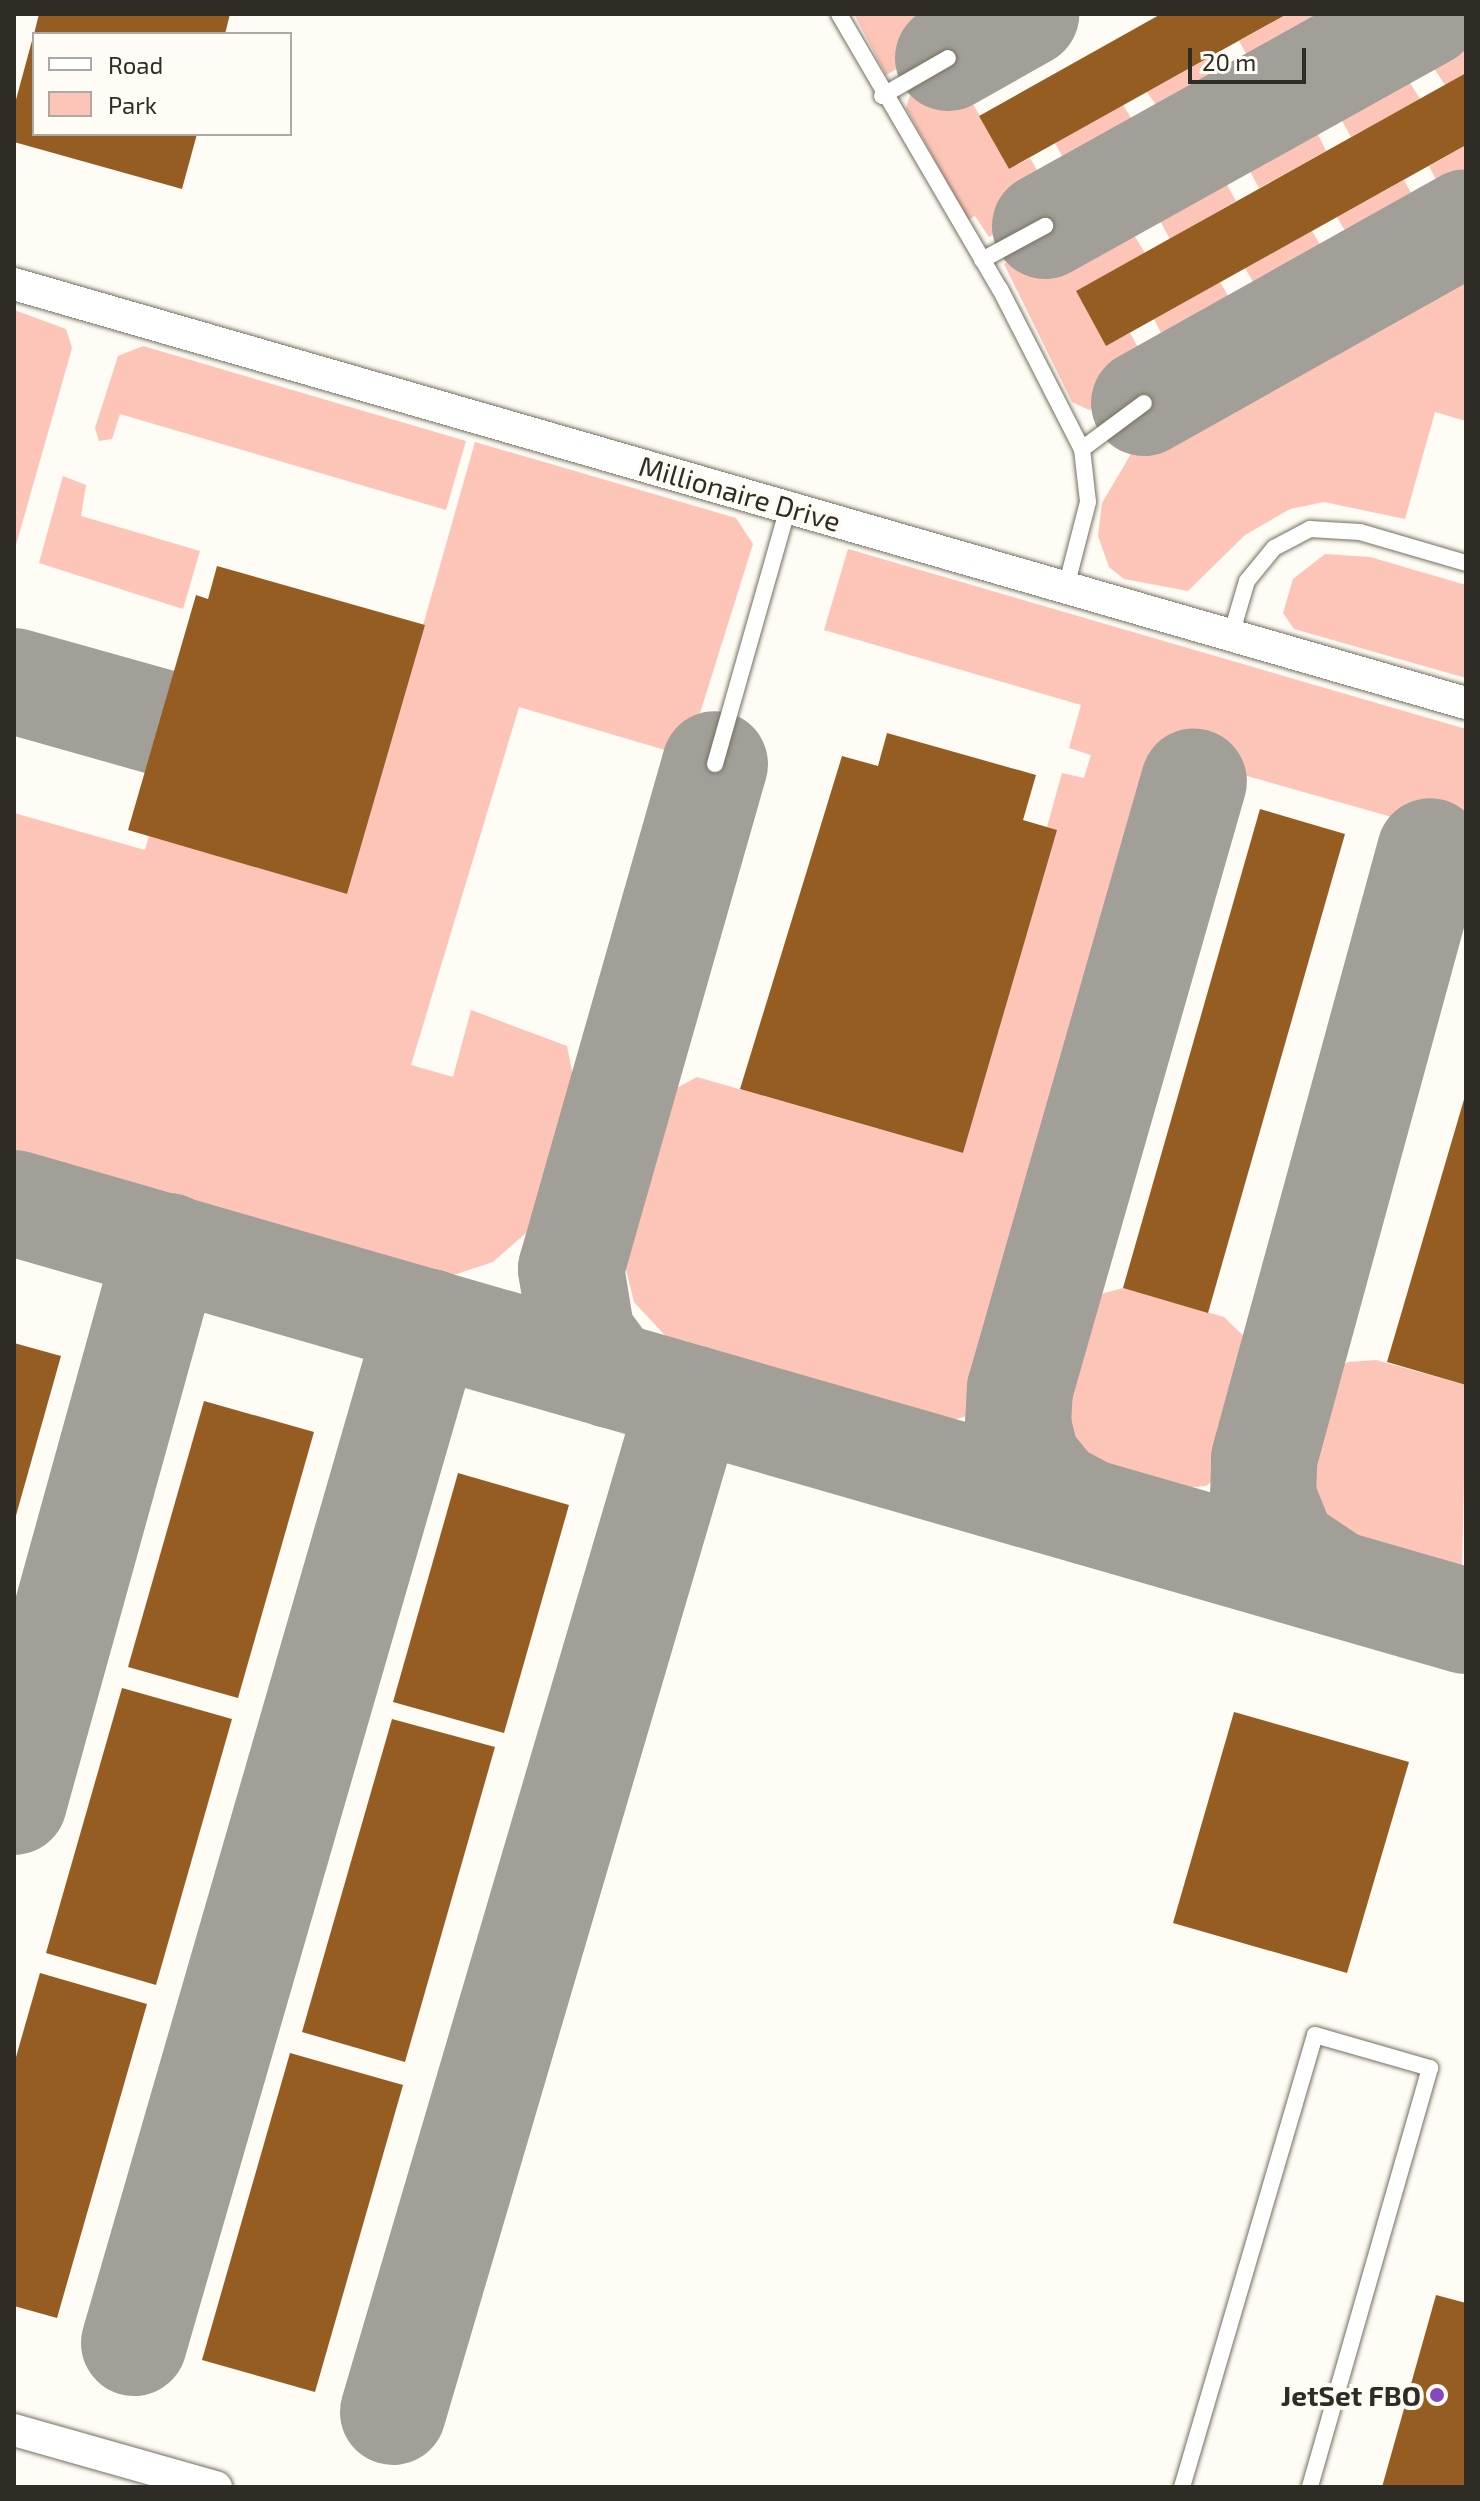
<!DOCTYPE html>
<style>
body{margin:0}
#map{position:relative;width:1480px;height:2501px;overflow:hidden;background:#fefcf4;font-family:"Exo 2",sans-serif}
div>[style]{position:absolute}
.green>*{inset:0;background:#fdc5b8}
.taxiway>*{height:106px;margin:-53px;padding:0 53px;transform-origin:53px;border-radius:53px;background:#a19f97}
.building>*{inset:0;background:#965d23}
.roads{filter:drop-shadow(0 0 2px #756f5f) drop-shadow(0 0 2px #756f5f)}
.service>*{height:16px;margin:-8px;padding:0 8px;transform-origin:8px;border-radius:8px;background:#fff}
.minor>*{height:32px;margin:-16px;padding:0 16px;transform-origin:16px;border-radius:16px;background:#fff}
.dots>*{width:22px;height:22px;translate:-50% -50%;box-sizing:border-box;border:4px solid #fefcf4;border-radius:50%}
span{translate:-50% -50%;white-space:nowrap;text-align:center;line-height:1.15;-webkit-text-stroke:8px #fefcf4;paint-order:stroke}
.street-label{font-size:28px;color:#2e2c25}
.poi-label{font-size:28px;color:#2e2c25;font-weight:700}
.right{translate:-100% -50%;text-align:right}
.frame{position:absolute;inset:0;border:16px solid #2e2c25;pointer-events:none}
.legend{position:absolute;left:32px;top:32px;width:260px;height:104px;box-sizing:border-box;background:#fefcf4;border:2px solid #aba9a1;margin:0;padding:10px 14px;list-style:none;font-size:24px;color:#2e2c25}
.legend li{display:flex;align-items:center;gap:16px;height:40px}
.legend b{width:40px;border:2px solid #aba9a1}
.scale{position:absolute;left:1188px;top:48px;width:118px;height:36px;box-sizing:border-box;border:4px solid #2e2c25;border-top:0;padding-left:10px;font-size:24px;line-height:28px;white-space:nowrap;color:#2e2c25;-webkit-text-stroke:6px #fefcf4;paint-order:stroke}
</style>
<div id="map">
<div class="green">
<div style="clip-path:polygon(854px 14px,921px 14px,940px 45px,886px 75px)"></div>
<div style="clip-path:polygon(1287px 14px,1312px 14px,1320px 28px,1313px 54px,1278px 74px,1255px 69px,1239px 41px)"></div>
<div style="clip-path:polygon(1466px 19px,1466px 73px,1445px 85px,1428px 59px,1433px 37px)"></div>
<div style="clip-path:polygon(1214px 55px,1229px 82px,1224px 104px,1186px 125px,1168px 122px,1147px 92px)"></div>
<div style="clip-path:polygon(1386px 65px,1403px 72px,1420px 99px,1351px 137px,1336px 110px,1342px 88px)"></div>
<div style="clip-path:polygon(952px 66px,1009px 169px,1030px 158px,1045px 184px,1032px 214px,989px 237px,975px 216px,968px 220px,906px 108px,912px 89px)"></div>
<div style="clip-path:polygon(1123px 105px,1139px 131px,1132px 156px,1094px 177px,1070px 170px,1055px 143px)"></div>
<div style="clip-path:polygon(1291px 117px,1314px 126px,1326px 151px,1259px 188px,1244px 160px,1251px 139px)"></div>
<div style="clip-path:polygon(1466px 145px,1466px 197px,1442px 191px,1429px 166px)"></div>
<div style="clip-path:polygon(1201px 168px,1222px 176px,1236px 201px,1170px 239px,1154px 210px,1159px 190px)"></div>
<div style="clip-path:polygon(1404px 180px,1417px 204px,1414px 226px,1373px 248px,1352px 243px,1337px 217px)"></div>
<div style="clip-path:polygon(1108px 220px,1129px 227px,1145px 253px,1076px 291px,1106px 345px,1130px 333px,1144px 358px,1132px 388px,1089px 410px,1072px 402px,1004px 264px,1049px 237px,1056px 249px)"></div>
<div style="clip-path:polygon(1312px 231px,1327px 256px,1319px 278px,1283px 299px,1259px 292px,1245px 268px)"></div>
<div style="clip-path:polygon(1466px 248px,1466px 421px,1435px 412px,1405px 519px,1324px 502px,1290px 509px,1245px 535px,1188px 591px,1124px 579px,1109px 567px,1098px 536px,1102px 503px,1138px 442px,1176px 410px)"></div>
<div style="clip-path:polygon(1220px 282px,1235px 308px,1229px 328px,1186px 351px,1167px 345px,1154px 319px)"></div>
<div style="clip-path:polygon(14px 310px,66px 329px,72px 348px,14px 552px)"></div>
<div style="clip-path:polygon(143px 346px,466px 441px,446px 510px,120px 414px,112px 439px,99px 441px,95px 428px,118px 356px)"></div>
<div style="clip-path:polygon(475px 442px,736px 518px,753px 544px,690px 745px,672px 752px,519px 707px,411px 1065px,453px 1077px,471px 1010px,567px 1046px,575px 1086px,526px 1233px,493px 1262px,441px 1279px,14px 1157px,14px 813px,145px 850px,149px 836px,347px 894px)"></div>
<div style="clip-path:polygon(63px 476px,86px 485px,81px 516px,200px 551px,183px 609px,39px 563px)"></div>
<div style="clip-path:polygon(848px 549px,1466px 729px,1466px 838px,1173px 755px,996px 1375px,970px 1415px,943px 1423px,675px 1346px,634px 1302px,623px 1258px,658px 1116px,673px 1090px,697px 1077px,963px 1153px,1056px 830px,1047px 827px,1062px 773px,1084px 778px,1091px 755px,1069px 748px,1081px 705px,824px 630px)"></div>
<div style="clip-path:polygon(1325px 554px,1370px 557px,1466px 585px,1466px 678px,1294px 629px,1283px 613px,1293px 579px)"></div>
<div style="clip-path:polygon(1123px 1288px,1224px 1317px,1258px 1350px,1259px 1383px,1239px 1451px,1230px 1468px,1206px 1486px,1173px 1489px,1074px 1461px,1046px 1431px,1044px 1397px,1067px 1319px,1087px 1298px)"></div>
<div style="clip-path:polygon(1376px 1360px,1466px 1385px,1462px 1573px,1327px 1534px,1298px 1510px,1290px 1493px,1291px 1469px,1321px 1378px,1348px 1362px)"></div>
</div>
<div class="taxiway">
<div style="left:948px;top:58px;width:90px;rotate:-29.4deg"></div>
<div style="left:1045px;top:226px;width:436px;rotate:-29.1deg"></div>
<div style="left:1144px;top:403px;width:369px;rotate:-29.3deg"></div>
<div style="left:14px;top:681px;width:152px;rotate:15.7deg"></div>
<div style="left:14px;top:1203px;width:1511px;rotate:16.06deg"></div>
<div style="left:611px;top:1375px;width:49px;rotate:-126.6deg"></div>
<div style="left:582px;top:1336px;width:68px;rotate:-99.3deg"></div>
<div style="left:571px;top:1269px;width:525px;rotate:-74.08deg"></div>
<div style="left:1088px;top:1512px;width:40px;rotate:-152deg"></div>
<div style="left:1053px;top:1493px;width:41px;rotate:-129.1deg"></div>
<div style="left:1027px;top:1461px;width:37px;rotate:-104deg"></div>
<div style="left:1018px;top:1425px;width:36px;rotate:-87deg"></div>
<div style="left:1020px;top:1389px;width:632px;rotate:-74.03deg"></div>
<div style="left:1335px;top:1583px;width:61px;rotate:-146.3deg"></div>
<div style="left:1284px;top:1549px;width:56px;rotate:-112deg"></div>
<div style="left:1263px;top:1497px;width:38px;rotate:-88deg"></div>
<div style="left:1264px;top:1459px;width:630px;rotate:-74.73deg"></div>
<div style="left:14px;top:1802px;width:577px;rotate:-74.52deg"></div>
<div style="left:134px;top:2343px;width:1063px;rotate:-73.88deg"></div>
<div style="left:393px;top:2412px;width:1057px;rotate:-73.62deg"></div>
</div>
<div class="building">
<div style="clip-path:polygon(39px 14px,230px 14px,225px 34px,34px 34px)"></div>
<div style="clip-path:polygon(1161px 14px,1287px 14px,1009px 169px,979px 116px)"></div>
<div style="clip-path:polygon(33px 37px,34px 134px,197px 134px,182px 189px,14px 142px,14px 107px)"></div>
<div style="clip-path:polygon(1466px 73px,1466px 145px,1106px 346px,1076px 291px)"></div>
<div style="clip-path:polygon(217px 566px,425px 625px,347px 894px,128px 830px,196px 595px,208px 599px)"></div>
<div style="clip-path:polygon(887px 733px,1036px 775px,1023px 820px,1057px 830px,963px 1153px,740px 1089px,842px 756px,878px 766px)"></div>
<div style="clip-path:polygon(1260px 809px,1345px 834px,1208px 1313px,1123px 1288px)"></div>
<div style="clip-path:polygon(1465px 1096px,1466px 1096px,1466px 1385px,1387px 1362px)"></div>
<div style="clip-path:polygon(14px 1343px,61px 1356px,15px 1519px,14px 1519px)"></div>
<div style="clip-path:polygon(204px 1401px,314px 1432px,238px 1698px,128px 1667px)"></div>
<div style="clip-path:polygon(458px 1473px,569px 1505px,504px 1733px,393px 1702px)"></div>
<div style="clip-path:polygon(122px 1688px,232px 1719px,156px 1985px,46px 1953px)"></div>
<div style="clip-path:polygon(1234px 1712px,1409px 1762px,1347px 1973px,1173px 1923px)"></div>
<div style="clip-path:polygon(392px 1719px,495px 1747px,405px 2062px,302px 2032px)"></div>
<div style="clip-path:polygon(40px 1973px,147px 2004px,57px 2318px,14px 2306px,14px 2064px)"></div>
<div style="clip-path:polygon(290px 2053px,403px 2085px,315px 2392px,202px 2360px)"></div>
<div style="clip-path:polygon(1436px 2295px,1466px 2303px,1466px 2487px,1382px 2487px)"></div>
</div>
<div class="roads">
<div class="service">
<div style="left:839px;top:14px;width:319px;rotate:59.7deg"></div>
<div style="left:1000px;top:289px;width:180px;rotate:62.9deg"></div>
<div style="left:1082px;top:449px;width:53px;rotate:83.5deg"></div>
<div style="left:1088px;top:502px;width:88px;rotate:104.5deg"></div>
<div style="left:882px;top:96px;width:76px;rotate:-29.9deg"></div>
<div style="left:982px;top:260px;width:72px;rotate:-28.4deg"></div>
<div style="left:1082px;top:449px;width:77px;rotate:-36.6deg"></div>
<div style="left:1231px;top:635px;width:56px;rotate:-73.5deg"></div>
<div style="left:1247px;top:581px;width:43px;rotate:-50.7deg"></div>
<div style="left:1274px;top:548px;width:41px;rotate:-27.8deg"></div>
<div style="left:1310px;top:529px;width:50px;rotate:3.4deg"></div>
<div style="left:1360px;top:532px;width:110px;rotate:16.3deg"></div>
<div style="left:715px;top:764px;width:267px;rotate:-74.1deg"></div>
<div style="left:1182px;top:2487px;width:471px;rotate:-73.6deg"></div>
<div style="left:1315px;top:2035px;width:120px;rotate:16deg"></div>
<div style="left:1430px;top:2068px;width:436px;rotate:106deg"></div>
</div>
<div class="minor">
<div style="left:14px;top:284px;width:1511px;rotate:16.1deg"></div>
<div style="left:14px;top:2430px;width:210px;rotate:15.8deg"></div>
</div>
</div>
<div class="dots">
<div style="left:1437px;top:2395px;background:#8947bc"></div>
</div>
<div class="street-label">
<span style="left:740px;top:493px;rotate:16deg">Millionaire Drive</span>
</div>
<div class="poi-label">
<span class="right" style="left:1421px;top:2395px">JetSet FBO</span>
</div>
<div class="frame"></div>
<ul class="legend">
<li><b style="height:10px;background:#fff"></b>Road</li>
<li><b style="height:22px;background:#fdc5b8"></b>Park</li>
</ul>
<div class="scale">20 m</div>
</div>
